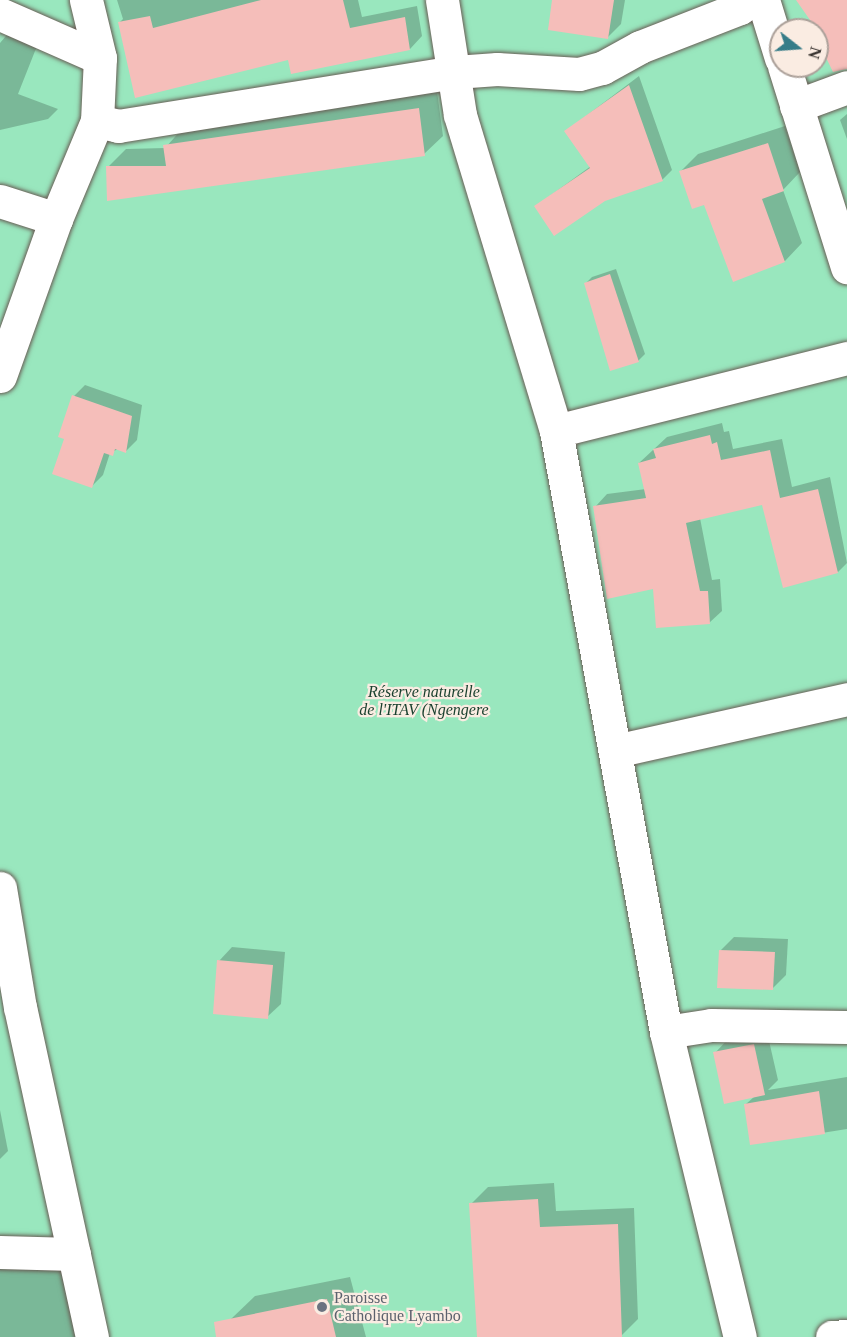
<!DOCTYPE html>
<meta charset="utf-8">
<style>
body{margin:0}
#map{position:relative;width:847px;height:1337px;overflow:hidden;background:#edded5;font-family:Georgia,serif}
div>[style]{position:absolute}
.green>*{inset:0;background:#99e7be}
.shadow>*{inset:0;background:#0003}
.building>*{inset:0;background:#f5beba}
.roads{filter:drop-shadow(0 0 2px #695d55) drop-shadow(0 0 2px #695d55)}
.minor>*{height:33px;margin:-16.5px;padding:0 16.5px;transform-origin:16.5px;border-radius:16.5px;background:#fff}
.dots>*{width:16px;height:16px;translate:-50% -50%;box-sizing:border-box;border:3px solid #faece2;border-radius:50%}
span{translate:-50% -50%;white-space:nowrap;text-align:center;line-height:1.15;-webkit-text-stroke:4.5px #faece2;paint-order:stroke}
.park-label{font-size:16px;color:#183f2d;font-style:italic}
.worship-label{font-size:16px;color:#5b616d}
.left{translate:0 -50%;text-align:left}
.north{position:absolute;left:769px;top:18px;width:60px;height:60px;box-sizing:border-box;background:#faece2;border:2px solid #aca19a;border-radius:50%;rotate:107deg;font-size:16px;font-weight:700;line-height:24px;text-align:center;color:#36312d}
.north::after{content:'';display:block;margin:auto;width:21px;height:27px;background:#367c88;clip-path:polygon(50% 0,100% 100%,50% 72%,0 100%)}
</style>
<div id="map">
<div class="green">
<div style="clip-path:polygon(evenodd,0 0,847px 0,847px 1337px,0 1337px,0 0,781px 30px,817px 30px,817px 66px,781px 66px,781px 30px)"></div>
</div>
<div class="shadow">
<div style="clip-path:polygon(117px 0,358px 0,362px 17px,417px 6px,422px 36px,410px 49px,289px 58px,119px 23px,123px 19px)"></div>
<div style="clip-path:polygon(554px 0,625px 0,621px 24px,608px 37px)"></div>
<div style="clip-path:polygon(11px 30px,39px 41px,18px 94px,58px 109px,48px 119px,0 130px,0 43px)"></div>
<div style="clip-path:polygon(639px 76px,672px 170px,662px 180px,605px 200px,536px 206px,591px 166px,566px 131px)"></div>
<div style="clip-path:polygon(437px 91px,443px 136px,424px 154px,108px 200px,108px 167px,126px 149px,165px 148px,183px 128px)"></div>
<div style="clip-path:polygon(847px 114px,847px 139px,840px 120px)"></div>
<div style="clip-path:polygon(785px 126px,800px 172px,783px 190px,802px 243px,785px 261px,734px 280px,705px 203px,681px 171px,698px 154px)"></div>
<div style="clip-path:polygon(616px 269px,645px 354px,638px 361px,586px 283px,592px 277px)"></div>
<div style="clip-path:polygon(85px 385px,142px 405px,137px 440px,126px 451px,118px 449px,110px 453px,103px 475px,92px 486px,66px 438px,74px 396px)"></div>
<div style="clip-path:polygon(722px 423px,724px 432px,729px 431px,733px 449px,782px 439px,792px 487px,830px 477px,847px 563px,838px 572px,763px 503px,700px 518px,712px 580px,720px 579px,722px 611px,709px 623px,654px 588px,595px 507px,607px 494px,646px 489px,639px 463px,667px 437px)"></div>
<div style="clip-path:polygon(734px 937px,788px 939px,786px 975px,772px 989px,720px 951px)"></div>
<div style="clip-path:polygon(232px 947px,285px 952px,281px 1004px,267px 1017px,219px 961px)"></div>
<div style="clip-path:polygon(767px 1032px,778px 1080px,768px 1090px,847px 1077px,847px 1129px,752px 1144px,746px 1104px,755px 1096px,715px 1053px,728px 1039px)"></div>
<div style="clip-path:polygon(0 1110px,8px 1151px,0 1159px)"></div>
<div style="clip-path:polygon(554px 1183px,556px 1211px,634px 1208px,638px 1319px,621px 1336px,479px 1337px,471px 1204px,488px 1187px)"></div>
<div style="clip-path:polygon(0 1262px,60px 1262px,83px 1337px,0 1337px)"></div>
<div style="clip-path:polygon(350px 1277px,366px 1337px,236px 1337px,231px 1319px,255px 1296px)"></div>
</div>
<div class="building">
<div style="clip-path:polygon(261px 0,343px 0,350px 28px,405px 17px,410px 50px,291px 74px,288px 60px,135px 98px,118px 22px,150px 16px,153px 28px)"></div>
<div style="clip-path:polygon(552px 0,614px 0,608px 39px,548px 30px)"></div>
<div style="clip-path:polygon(796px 0,847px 0,847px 69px,833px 72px,817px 39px,817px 30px)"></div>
<div style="clip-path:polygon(629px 85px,663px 181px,605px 201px,554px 236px,534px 206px,590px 168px,564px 131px)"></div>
<div style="clip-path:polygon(419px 108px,425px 156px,107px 201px,106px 166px,166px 166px,163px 145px)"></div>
<div style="clip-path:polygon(768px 143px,784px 191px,762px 199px,785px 262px,733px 282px,704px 205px,692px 209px,679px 171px)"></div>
<div style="clip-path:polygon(610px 274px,639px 362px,610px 371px,584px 283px)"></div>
<div style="clip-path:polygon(72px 395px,132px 416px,126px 453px,115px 449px,113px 456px,104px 453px,92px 488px,52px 474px,64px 439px,58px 437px)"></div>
<div style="clip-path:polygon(710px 435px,712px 444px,717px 442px,721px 460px,770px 450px,780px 498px,818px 489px,838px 573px,783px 588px,762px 505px,686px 523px,700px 591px,708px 591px,710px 624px,656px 628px,653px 589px,607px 599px,593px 506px,646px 498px,638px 463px,656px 458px,653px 449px)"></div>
<div style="clip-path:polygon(719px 950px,775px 952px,773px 990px,717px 988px)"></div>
<div style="clip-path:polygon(217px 960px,273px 965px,268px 1019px,213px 1014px)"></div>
<div style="clip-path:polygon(754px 1044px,765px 1095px,724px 1104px,713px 1052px)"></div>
<div style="clip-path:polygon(819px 1091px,825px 1134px,750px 1145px,744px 1104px)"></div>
<div style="clip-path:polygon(538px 1199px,540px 1227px,618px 1224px,622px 1337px,477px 1337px,469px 1203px)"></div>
<div style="clip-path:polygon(327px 1299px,336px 1337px,216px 1337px,214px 1322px)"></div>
</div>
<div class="roads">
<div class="minor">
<div style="left:442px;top:0;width:116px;rotate:81.1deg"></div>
<div style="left:460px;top:115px;width:330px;rotate:73.1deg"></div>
<div style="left:556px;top:431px;width:611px;rotate:79.63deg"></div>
<div style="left:666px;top:1032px;width:314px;rotate:76.4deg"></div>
<div style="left:763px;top:0;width:61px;rotate:72.8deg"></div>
<div style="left:0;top:14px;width:109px;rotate:23.7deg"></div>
<div style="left:784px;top:66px;width:211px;rotate:72.6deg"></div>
<div style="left:796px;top:106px;width:54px;rotate:-20.4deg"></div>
<div style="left:97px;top:121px;width:22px;rotate:13deg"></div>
<div style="left:118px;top:126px;width:341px;rotate:-9.1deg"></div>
<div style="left:455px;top:72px;width:42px;rotate:-4.1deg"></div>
<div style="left:497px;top:69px;width:82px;rotate:3.5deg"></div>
<div style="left:579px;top:74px;width:24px;rotate:-15deg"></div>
<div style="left:602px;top:68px;width:43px;rotate:-28.9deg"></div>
<div style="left:640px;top:47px;width:107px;rotate:-21.3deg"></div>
<div style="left:740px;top:8px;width:14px;rotate:-36deg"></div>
<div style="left:0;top:201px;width:59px;rotate:17.8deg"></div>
<div style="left:0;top:376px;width:167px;rotate:-70.4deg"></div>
<div style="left:56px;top:219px;width:106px;rotate:-67.3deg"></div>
<div style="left:97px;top:121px;width:63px;rotate:-87.3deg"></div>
<div style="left:100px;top:58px;width:60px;rotate:-103.6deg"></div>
<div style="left:556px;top:431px;width:300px;rotate:-14.1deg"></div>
<div style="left:615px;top:751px;width:238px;rotate:-12.6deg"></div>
<div style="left:0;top:888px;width:121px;rotate:80.5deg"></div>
<div style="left:20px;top:1007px;width:338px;rotate:77.7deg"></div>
<div style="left:666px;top:1032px;width:46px;rotate:-8.8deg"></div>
<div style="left:711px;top:1025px;width:136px;rotate:0.8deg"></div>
<div style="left:0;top:1252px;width:74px;rotate:1.5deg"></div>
<div style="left:832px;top:1337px;width:15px;rotate:-4deg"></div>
</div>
</div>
<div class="dots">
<div style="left:322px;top:1307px;background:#6b7280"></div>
</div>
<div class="park-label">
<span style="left:424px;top:701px">Réserve naturelle<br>de l'ITAV (Ngengere</span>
</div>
<div class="worship-label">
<span class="left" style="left:334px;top:1307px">Paroisse<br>Catholique Lyambo</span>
</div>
<div class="north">N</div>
</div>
